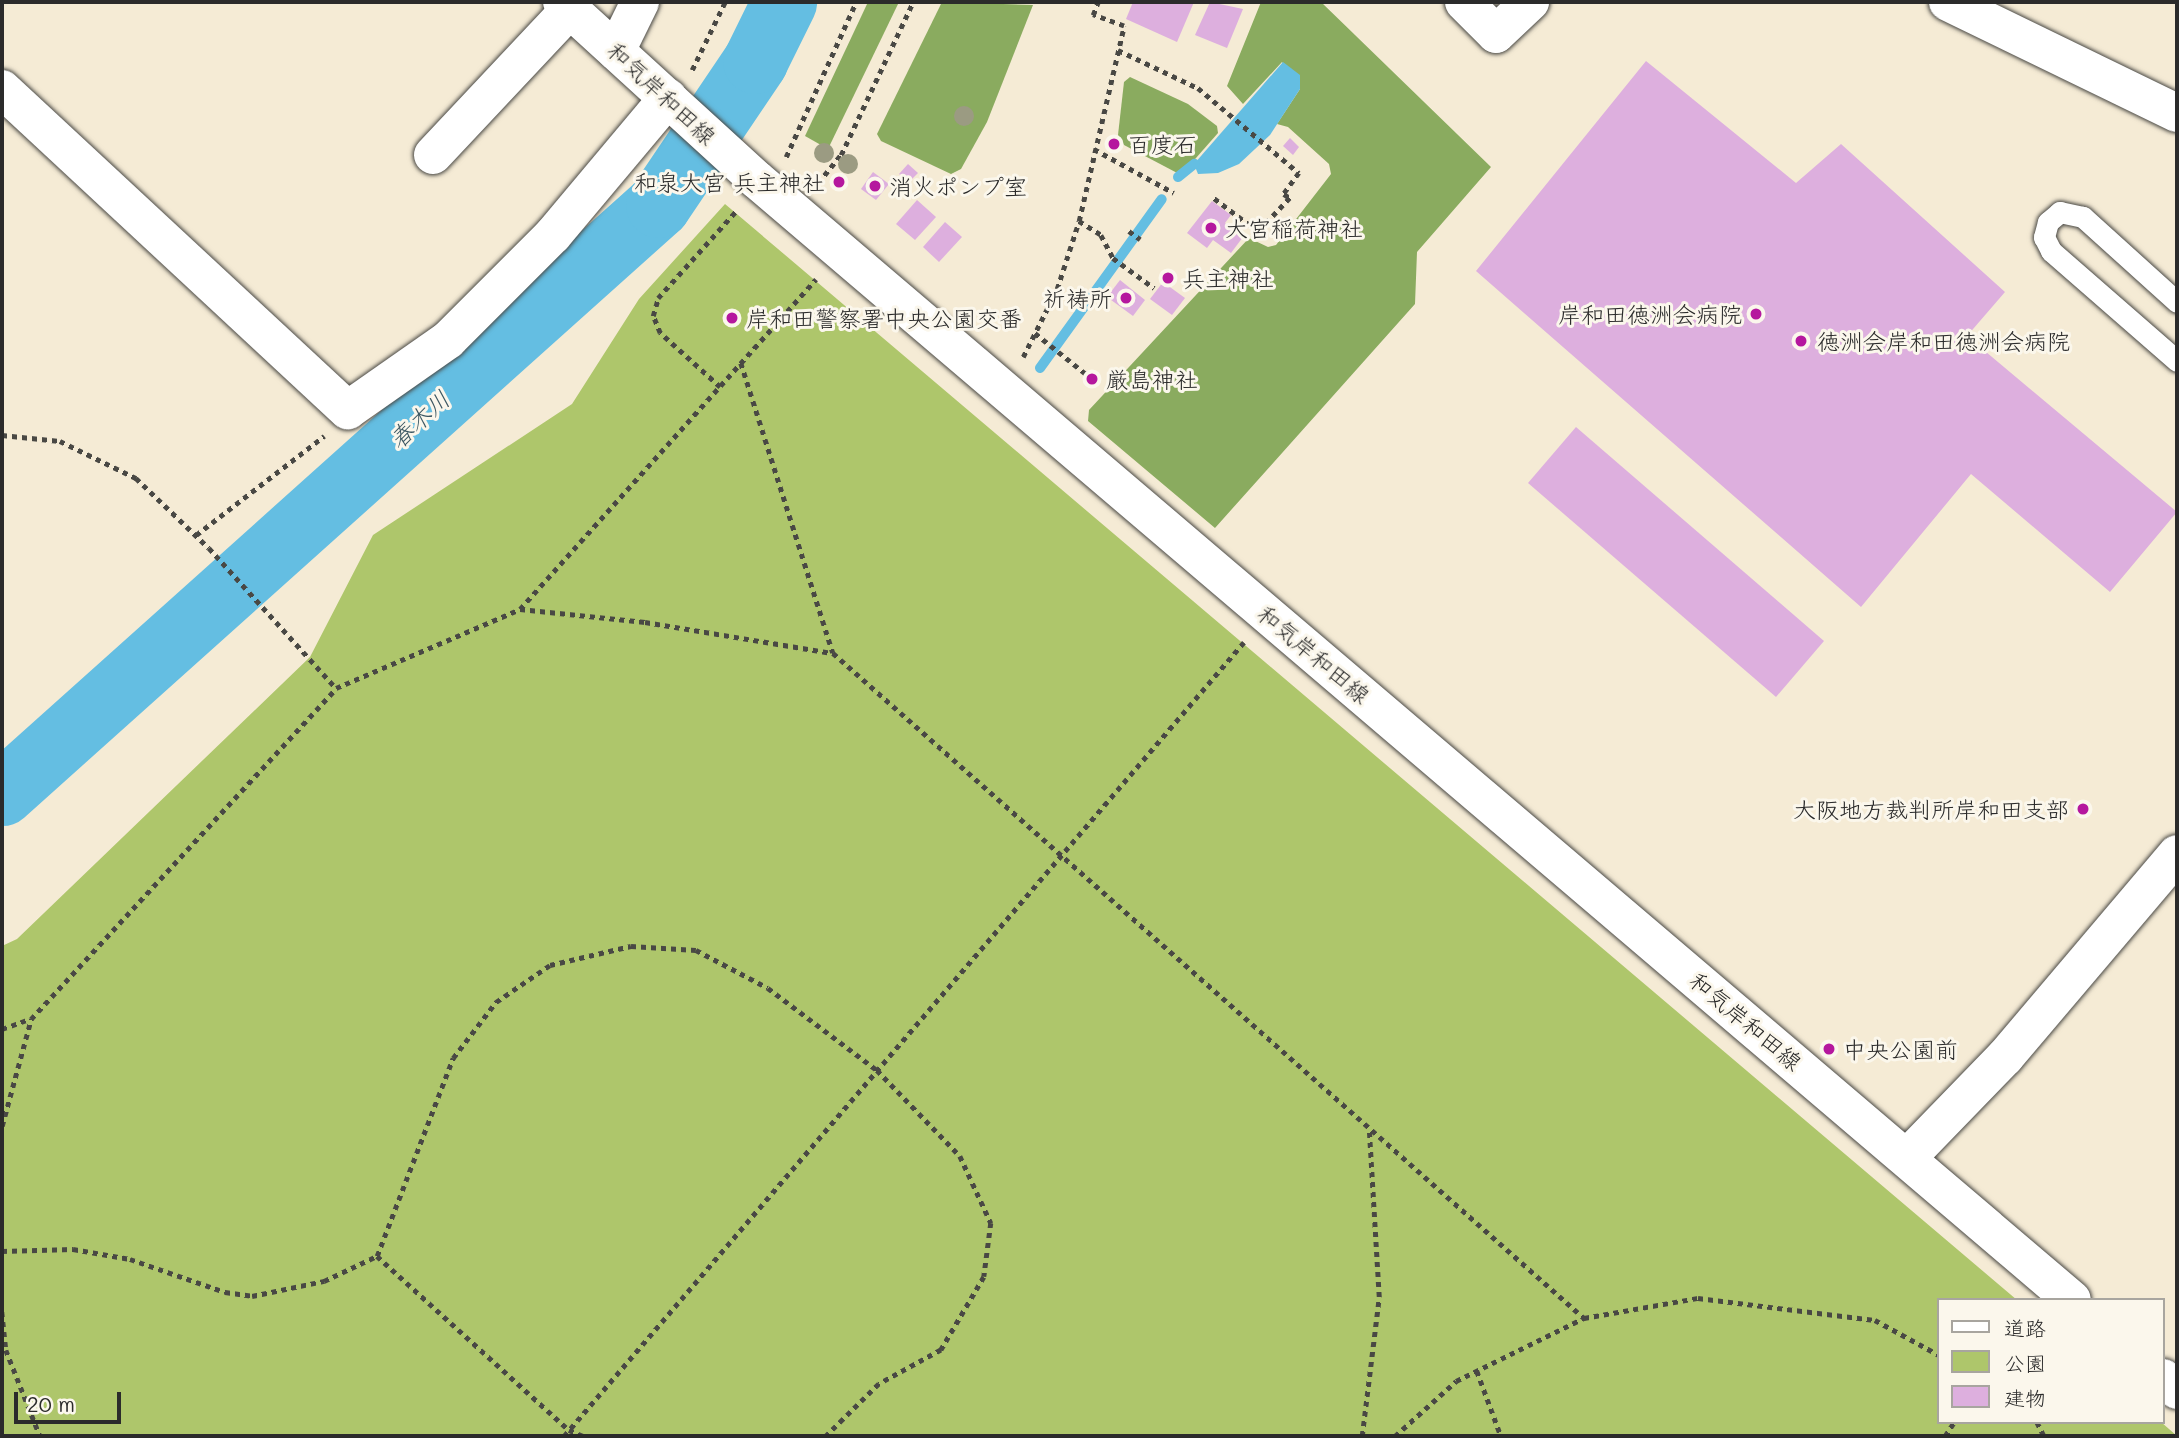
<!DOCTYPE html>
<meta charset="utf-8">
<style>
body{margin:0}
#map{position:relative;width:2179px;height:1438px;overflow:hidden;background:#f5ebd5;font-family:Mali,"Klee One",sans-serif}
div>[style]{position:absolute}
.green>*{inset:0;background:#aec66b}
.forest>*{inset:0;background:#8aab5f}
.water>*{inset:0;background:#64bee2}
.stream>*{height:10px;margin:-5px;padding:0 5px;transform-origin:5px;border-radius:5px;background:#64bee2}
.river>*{height:65px;margin:-32.5px;padding:0 32.5px;transform-origin:32.5px;border-radius:32.5px;background:#64bee2}
.building>*{inset:0;background:#ddafde}
.path>*{height:4.5px;margin-top:-2.25px;transform-origin:0;background:repeating-linear-gradient(90deg,#494844 0 5px,transparent 0 10px)}
.roads{filter:drop-shadow(0 0 2px #494844) drop-shadow(0 0 2px #494844)}
.lane>*{height:21px;margin:-10.5px;padding:0 10.5px;transform-origin:10.5px;border-radius:10.5px;background:#fff}
.street>*{height:38px;margin:-19px;padding:0 19px;transform-origin:19px;border-radius:19px;background:#fff}
.secondary>*{height:38px;margin:-19px;padding:0 19px;transform-origin:19px;border-radius:19px;background:#fff}
.trees>*{width:20px;height:20px;margin:-10px;border-radius:50%;background:#9b9b82}
.dots>*{width:19px;height:19px;translate:-50% -50%;box-sizing:border-box;border:4px solid #fbf7ec;border-radius:50%}
span{translate:-50% -50%;white-space:nowrap;text-align:center;line-height:1.15;-webkit-text-stroke:6px #fbf7ec;paint-order:stroke}
.street-label{font-size:23px;color:#2b2b2b}
.poi-label{font-size:23px;color:#2b2b2b}
.left{translate:0 -50%;text-align:left}
.right{translate:-100% -50%;text-align:right}
.water-label{font-size:24px;color:#3c5762;font-style:italic}
.frame{position:absolute;inset:0;border:4px solid #2b2b2b;pointer-events:none}
.legend{position:absolute;left:1937px;top:1298px;width:228px;height:126px;box-sizing:border-box;background:#fbf7ec;border:2px solid #a8a59f;margin:0;padding:9px 12px;list-style:none;font-size:21px;color:#2b2b2b}
.legend li{display:flex;align-items:center;gap:14px;height:35px}
.legend b{width:35px;border:2px solid #a8a59f}
.scale{position:absolute;left:14px;top:1392px;width:107px;height:32px;box-sizing:border-box;border:4px solid #2b2b2b;border-top:0;padding-left:9px;font-size:21px;line-height:24px;white-space:nowrap;color:#2b2b2b;-webkit-text-stroke:5px #fbf7ec;paint-order:stroke}
</style>
<div id="map">
<div class="green">
<div style="clip-path:polygon(725px 204px,2017px 1300px,1939px 1300px,1939px 1422px,2161px 1422px,2177px 1436px,2px 1436px,2px 946px,17px 939px,310px 657px,373px 535px,572px 404px,639px 299px)"></div>
</div>
<div class="forest">
<div style="clip-path:polygon(868px 2px,899px 2px,828px 149px,805px 136px)"></div>
<div style="clip-path:polygon(942px 2px,1033px 5px,987px 122px,961px 169px,951px 174px,881px 141px,877px 134px)"></div>
<div style="clip-path:polygon(1261px 2px,1321px 2px,1491px 167px,1417px 252px,1415px 304px,1215px 528px,1088px 421px,1089px 410px,1249px 238px,1268px 247px,1276px 245px,1331px 174px,1329px 164px,1288px 127px,1277px 124px,1300px 89px,1282px 62px,1243px 104px,1227px 86px)"></div>
<div style="clip-path:polygon(1130px 77px,1188px 104px,1217px 126px,1218px 133px,1181px 175px,1124px 145px,1118px 135px,1124px 82px)"></div>
</div>
<div class="water">
<div style="clip-path:polygon(1283px 62px,1300px 75px,1300px 89px,1270px 135px,1239px 164px,1218px 173px,1198px 174px,1194px 164px)"></div>
</div>
<div class="stream">
<div style="left:1178px;top:177px;width:21px;rotate:-39deg"></div>
<div style="left:1040px;top:368px;width:208px;rotate:-54.2deg"></div>
</div>
<div class="river">
<div style="left:2px;top:793px;width:881px;rotate:-41.87deg"></div>
<div style="left:658px;top:205px;width:174px;rotate:-56deg"></div>
<div style="left:755px;top:61px;width:66px;rotate:-63.8deg"></div>
</div>
<div class="building">
<div style="clip-path:polygon(1133px 2px,1194px 2px,1177px 42px,1126px 19px)"></div>
<div style="clip-path:polygon(1210px 2px,1243px 9px,1227px 48px,1195px 35px)"></div>
<div style="clip-path:polygon(1646px 61px,1796px 183px,1841px 144px,2005px 292px,1967px 336px,2177px 512px,2110px 592px,1971px 474px,1861px 607px,1476px 271px)"></div>
<div style="clip-path:polygon(1290px 138px,1299px 147px,1293px 155px,1283px 146px)"></div>
<div style="clip-path:polygon(908px 164px,918px 173px,909px 182px,899px 174px)"></div>
<div style="clip-path:polygon(873px 172px,889px 184px,876px 200px,861px 189px)"></div>
<div style="clip-path:polygon(917px 200px,936px 217px,915px 240px,896px 224px)"></div>
<div style="clip-path:polygon(1212px 201px,1231px 215px,1225px 223px,1243px 237px,1231px 253px,1213px 240px,1207px 248px,1187px 233px)"></div>
<div style="clip-path:polygon(945px 222px,962px 237px,939px 262px,923px 247px)"></div>
<div style="clip-path:polygon(1120px 280px,1145px 300px,1133px 316px,1107px 297px)"></div>
<div style="clip-path:polygon(1163px 282px,1185px 298px,1172px 315px,1150px 299px)"></div>
<div style="clip-path:polygon(1576px 427px,1824px 641px,1776px 697px,1528px 483px)"></div>
</div>
<div class="path">
<div style="left:1118px;top:50px;width:89px;rotate:25.4deg"></div>
<div style="left:1198px;top:88px;width:132px;rotate:40.1deg"></div>
<div style="left:1299px;top:173px;width:26px;rotate:126deg"></div>
<div style="left:1284px;top:194px;width:7px;rotate:34deg"></div>
<div style="left:1290px;top:198px;width:47px;rotate:133.3deg"></div>
<div style="left:1258px;top:232px;width:56px;rotate:-142.9deg"></div>
<div style="left:692px;top:70px;width:76px;rotate:-64.1deg"></div>
<div style="left:1094px;top:149px;width:91px;rotate:28.8deg"></div>
<div style="left:786px;top:157px;width:170px;rotate:-65.7deg"></div>
<div style="left:818px;top:183px;width:36px;rotate:-51deg"></div>
<div style="left:841px;top:155px;width:169px;rotate:-64.8deg"></div>
<div style="left:1079px;top:221px;width:26px;rotate:32deg"></div>
<div style="left:1101px;top:235px;width:26px;rotate:62deg"></div>
<div style="left:1113px;top:258px;width:51px;rotate:36.2deg"></div>
<div style="left:1129px;top:231px;width:14px;rotate:36deg"></div>
<div style="left:1035px;top:333px;width:65px;rotate:38.8deg"></div>
<div style="left:1023px;top:357px;width:76px;rotate:-63.4deg"></div>
<div style="left:1057px;top:289px;width:71px;rotate:-72.1deg"></div>
<div style="left:1079px;top:221px;width:200px;rotate:-77deg"></div>
<div style="left:1124px;top:26px;width:33px;rotate:-160deg"></div>
<div style="left:1093px;top:15px;width:14px;rotate:-69deg"></div>
<div style="left:741px;top:363px;width:304px;rotate:72.4deg"></div>
<div style="left:833px;top:653px;width:1003px;rotate:41.52deg"></div>
<div style="left:720px;top:387px;width:81px;rotate:-138deg"></div>
<div style="left:660px;top:333px;width:18px;rotate:-112deg"></div>
<div style="left:653px;top:316px;width:19px;rotate:-74deg"></div>
<div style="left:658px;top:298px;width:118px;rotate:-48.1deg"></div>
<div style="left:2px;top:435px;width:58px;rotate:5.9deg"></div>
<div style="left:60px;top:441px;width:85px;rotate:26deg"></div>
<div style="left:136px;top:478px;width:101px;rotate:43.8deg"></div>
<div style="left:209px;top:548px;width:189px;rotate:47.8deg"></div>
<div style="left:196px;top:535px;width:162px;rotate:-37.7deg"></div>
<div style="left:520px;top:609px;width:126px;rotate:5.9deg"></div>
<div style="left:645px;top:622px;width:191px;rotate:9.4deg"></div>
<div style="left:2px;top:1029px;width:30px;rotate:-20deg"></div>
<div style="left:2px;top:1126px;width:111px;rotate:-74.8deg"></div>
<div style="left:31px;top:1019px;width:450px;rotate:-47.3deg"></div>
<div style="left:336px;top:688px;width:200px;rotate:-23.2deg"></div>
<div style="left:520px;top:609px;width:443px;rotate:-48.1deg"></div>
<div style="left:2px;top:1251px;width:71px;rotate:-1.6deg"></div>
<div style="left:73px;top:1249px;width:58px;rotate:10deg"></div>
<div style="left:130px;top:1259px;width:101px;rotate:19.2deg"></div>
<div style="left:225px;top:1292px;width:27px;rotate:8deg"></div>
<div style="left:252px;top:1296px;width:74px;rotate:-11.8deg"></div>
<div style="left:324px;top:1281px;width:59px;rotate:-25.3deg"></div>
<div style="left:377px;top:1256px;width:212px;rotate:-69deg"></div>
<div style="left:453px;top:1058px;width:71px;rotate:-52.5deg"></div>
<div style="left:496px;top:1002px;width:65px;rotate:-34.4deg"></div>
<div style="left:550px;top:965px;width:83px;rotate:-13.2deg"></div>
<div style="left:631px;top:946px;width:65px;rotate:3.5deg"></div>
<div style="left:696px;top:950px;width:81px;rotate:27.8deg"></div>
<div style="left:768px;top:988px;width:136px;rotate:37deg"></div>
<div style="left:877px;top:1070px;width:120px;rotate:46deg"></div>
<div style="left:960px;top:1156px;width:74px;rotate:65.2deg"></div>
<div style="left:991px;top:1223px;width:54px;rotate:97.4deg"></div>
<div style="left:984px;top:1277px;width:85px;rotate:120.5deg"></div>
<div style="left:941px;top:1350px;width:71px;rotate:151.3deg"></div>
<div style="left:879px;top:1384px;width:74px;rotate:135.5deg"></div>
<div style="left:377px;top:1256px;width:259px;rotate:42.2deg"></div>
<div style="left:569px;top:1430px;width:15px;rotate:23deg"></div>
<div style="left:2px;top:1312px;width:38px;rotate:84deg"></div>
<div style="left:6px;top:1350px;width:92px;rotate:68.4deg"></div>
<div style="left:1477px;top:1371px;width:69px;rotate:69.7deg"></div>
<div style="left:2037px;top:1422px;width:16px;rotate:63deg"></div>
<div style="left:564px;top:1436px;width:1045px;rotate:-49.42deg"></div>
<div style="left:1362px;top:1436px;width:140px;rotate:-83deg"></div>
<div style="left:1379px;top:1297px;width:169px;rotate:-93.4deg"></div>
<div style="left:1395px;top:1436px;width:82px;rotate:-42deg"></div>
<div style="left:1456px;top:1381px;width:143px;rotate:-26.2deg"></div>
<div style="left:1584px;top:1318px;width:116px;rotate:-10deg"></div>
<div style="left:1698px;top:1298px;width:178px;rotate:7.1deg"></div>
<div style="left:1875px;top:1320px;width:73px;rotate:28.7deg"></div>
<div style="left:1945px;top:1436px;width:17px;rotate:-57deg"></div>
</div>
<div class="roads">
<div class="lane">
<div style="left:2177px;top:302px;width:127px;rotate:-137.9deg"></div>
<div style="left:2083px;top:217px;width:24px;rotate:-168deg"></div>
<div style="left:2060px;top:212px;width:16px;rotate:140deg"></div>
<div style="left:2048px;top:222px;width:16px;rotate:105deg"></div>
<div style="left:2044px;top:237px;width:16px;rotate:63deg"></div>
<div style="left:2051px;top:251px;width:167px;rotate:41.1deg"></div>
</div>
<div class="street">
<div style="left:1464px;top:2px;width:45px;rotate:45deg"></div>
<div style="left:1496px;top:34px;width:47px;rotate:-43.3deg"></div>
<div style="left:1948px;top:2px;width:254px;rotate:25.9deg"></div>
<div style="left:616px;top:51px;width:55px;rotate:-63.9deg"></div>
<div style="left:2px;top:89px;width:472px;rotate:42.9deg"></div>
<div style="left:348px;top:410px;width:122px;rotate:-35deg"></div>
<div style="left:448px;top:340px;width:148px;rotate:-45deg"></div>
<div style="left:553px;top:235px;width:179px;rotate:-50deg"></div>
<div style="left:433px;top:155px;width:200px;rotate:-46.8deg"></div>
</div>
<div class="secondary">
<div style="left:562px;top:2px;width:264px;rotate:42.4deg"></div>
<div style="left:757px;top:180px;width:1727px;rotate:40.42deg"></div>
<div style="left:1907px;top:1158px;width:141px;rotate:-45.9deg"></div>
<div style="left:2005px;top:1057px;width:266px;rotate:-49.7deg"></div>
<div style="left:2163px;top:1378px;width:18px;rotate:41deg"></div>
</div>
</div>
<div class="trees">
<div style="left:964px;top:116px"></div>
<div style="left:824px;top:153px"></div>
<div style="left:848px;top:164px"></div>
</div>
<div class="dots">
<div style="left:1114px;top:144px;background:#b5179e"></div>
<div style="left:839px;top:182px;background:#b5179e"></div>
<div style="left:875px;top:186px;background:#b5179e"></div>
<div style="left:1211px;top:228px;background:#b5179e"></div>
<div style="left:1168px;top:278px;background:#b5179e"></div>
<div style="left:1126px;top:298px;background:#b5179e"></div>
<div style="left:1756px;top:314px;background:#b5179e"></div>
<div style="left:732px;top:318px;background:#b5179e"></div>
<div style="left:1801px;top:341px;background:#b5179e"></div>
<div style="left:1092px;top:379px;background:#b5179e"></div>
<div style="left:2083px;top:809px;background:#b5179e"></div>
<div style="left:1829px;top:1049px;background:#b5179e"></div>
</div>
<div class="street-label">
<span style="left:662px;top:93px;rotate:43deg">和気岸和田線</span>
<span style="left:1314px;top:654px;rotate:40deg">和気岸和田線</span>
<span style="left:1746px;top:1021px;rotate:40deg">和気岸和田線</span>
</div>
<div class="poi-label">
<span class="left" style="left:1128px;top:144px">百度石</span>
<span class="right" style="left:825px;top:182px">和泉大宮 兵主神社</span>
<span class="left" style="left:889px;top:186px">消火ポンプ室</span>
<span class="left" style="left:1225px;top:228px">大宮稲荷神社</span>
<span class="left" style="left:1182px;top:278px">兵主神社</span>
<span class="right" style="left:1112px;top:298px">祈祷所</span>
<span class="right" style="left:1742px;top:314px">岸和田徳洲会病院</span>
<span class="left" style="left:746px;top:318px">岸和田警察署中央公園交番</span>
<span class="left" style="left:1817px;top:341px">徳洲会岸和田徳洲会病院</span>
<span class="left" style="left:1106px;top:379px">厳島神社</span>
<span class="right" style="left:2069px;top:809px">大阪地方裁判所岸和田支部</span>
<span class="left" style="left:1843px;top:1049px">中央公園前</span>
</div>
<div class="water-label">
<span style="left:419px;top:419px;rotate:-42deg">春木川</span>
</div>
<div class="frame"></div>
<ul class="legend">
<li><b style="height:9px;background:#fff"></b>道路</li>
<li><b style="height:19px;background:#aec66b"></b>公園</li>
<li><b style="height:19px;background:#ddafde"></b>建物</li>
</ul>
<div class="scale">20 m</div>
</div>
